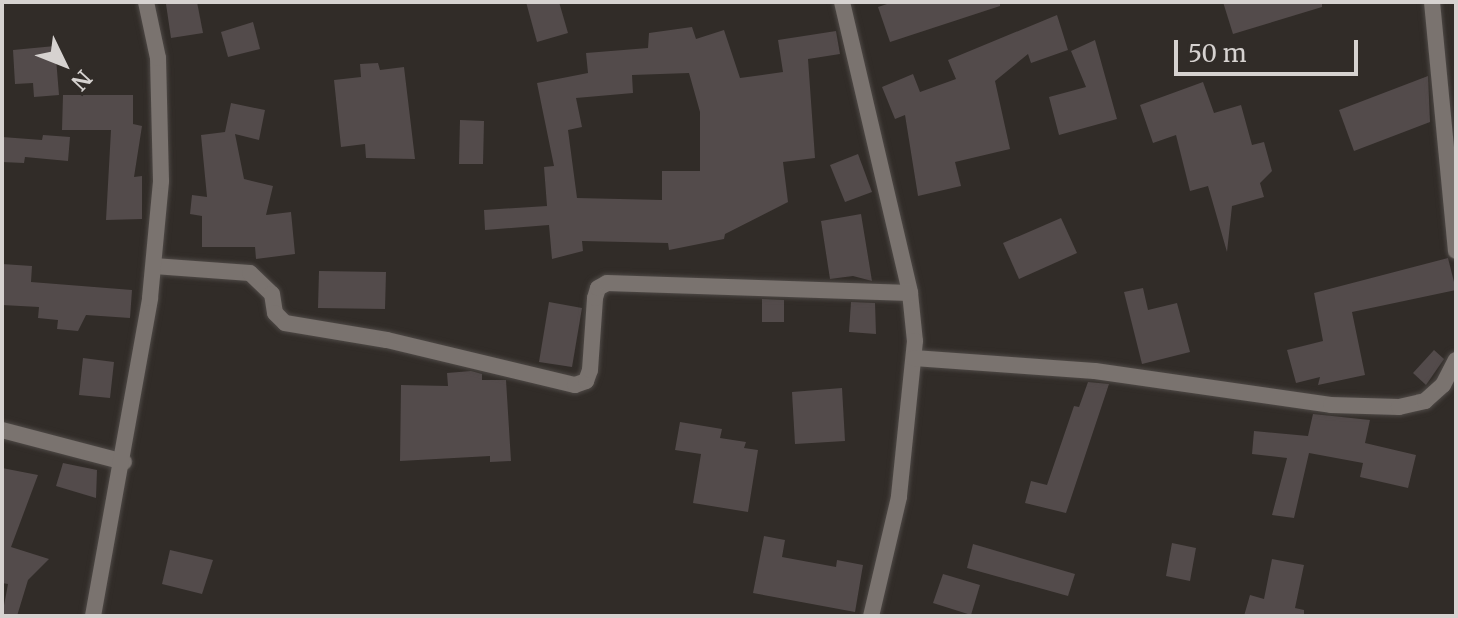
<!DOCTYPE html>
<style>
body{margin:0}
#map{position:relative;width:1458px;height:618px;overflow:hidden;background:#312c28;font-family:Merriweather,serif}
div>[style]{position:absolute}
.building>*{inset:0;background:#534b4b}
.roads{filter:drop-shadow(0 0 2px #4e4946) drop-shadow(0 0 2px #4e4946)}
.minor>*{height:16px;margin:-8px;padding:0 8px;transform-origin:8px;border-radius:8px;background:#7a736f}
span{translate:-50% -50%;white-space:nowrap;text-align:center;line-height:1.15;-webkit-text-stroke:6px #312c28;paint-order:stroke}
.frame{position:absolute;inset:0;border:4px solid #d6d2d0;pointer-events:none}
.north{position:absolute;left:24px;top:24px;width:80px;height:80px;-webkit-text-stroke:6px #312c28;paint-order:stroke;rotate:133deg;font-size:22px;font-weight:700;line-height:32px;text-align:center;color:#d6d2d0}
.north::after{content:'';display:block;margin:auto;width:28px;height:36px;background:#d6d2d0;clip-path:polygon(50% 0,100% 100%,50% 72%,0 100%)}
.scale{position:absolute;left:1174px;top:40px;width:184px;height:36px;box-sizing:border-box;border:4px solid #d6d2d0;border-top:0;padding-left:10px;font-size:24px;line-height:28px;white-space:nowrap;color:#d6d2d0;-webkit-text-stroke:6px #312c28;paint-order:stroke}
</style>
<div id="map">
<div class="building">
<div style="clip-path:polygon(177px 2px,197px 2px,203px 33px,171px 38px,166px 4px)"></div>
<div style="clip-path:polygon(526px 2px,559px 2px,568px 33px,537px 42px)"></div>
<div style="clip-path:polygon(893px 2px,1000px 2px,1000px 6px,890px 42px,878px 7px)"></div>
<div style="clip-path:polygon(1223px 2px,1322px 2px,1322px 7px,1233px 34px)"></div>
<div style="clip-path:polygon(1057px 15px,1068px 50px,1031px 63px,1028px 54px,995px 81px,1010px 149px,955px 162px,961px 186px,918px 196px,905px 115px,895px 119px,882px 87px,913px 74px,920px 92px,956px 79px,948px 60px)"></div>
<div style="clip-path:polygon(253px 22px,260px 49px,228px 57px,221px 32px)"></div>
<div style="clip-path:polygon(evenodd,692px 27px,696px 39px,724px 30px,740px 78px,783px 72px,778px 40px,836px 31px,840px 54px,808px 59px,815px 158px,783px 162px,788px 202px,725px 234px,724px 239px,669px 250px,668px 243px,582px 241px,583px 251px,552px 259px,549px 225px,485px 230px,484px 210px,547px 206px,544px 167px,554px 166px,537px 83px,588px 73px,586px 53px,648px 48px,649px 33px,692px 27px,689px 73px,700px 112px,700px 171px,662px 171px,662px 200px,577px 198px,568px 130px,582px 127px,576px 98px,633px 93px,632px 75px,689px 73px)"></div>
<div style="clip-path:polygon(1095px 40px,1117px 119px,1059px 135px,1049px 97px,1086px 87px,1071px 51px)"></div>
<div style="clip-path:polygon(55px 46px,59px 95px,34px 97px,33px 83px,15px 84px,13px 50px)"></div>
<div style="clip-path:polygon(378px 63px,380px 70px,404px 67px,415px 159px,366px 158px,365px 144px,341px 147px,334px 80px,361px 77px,360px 64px)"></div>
<div style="clip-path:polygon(1428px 76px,1430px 122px,1354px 151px,1339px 110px)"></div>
<div style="clip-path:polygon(1203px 82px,1214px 113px,1241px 105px,1252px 145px,1264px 142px,1272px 171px,1260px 183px,1264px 197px,1232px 206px,1227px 252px,1208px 186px,1190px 191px,1176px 135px,1153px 143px,1140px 105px)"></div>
<div style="clip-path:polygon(63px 95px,133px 95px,133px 124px,142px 126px,134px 177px,142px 176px,142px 219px,106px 220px,111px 130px,62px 130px)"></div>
<div style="clip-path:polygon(231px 103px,265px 110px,259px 140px,235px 134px,244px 179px,273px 186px,266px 215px,291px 212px,295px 254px,256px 259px,255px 247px,202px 247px,202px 216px,190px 214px,192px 195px,207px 197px,201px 135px,225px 132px)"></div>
<div style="clip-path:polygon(460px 120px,484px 121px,483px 164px,459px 164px)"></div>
<div style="clip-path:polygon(43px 135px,70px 137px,68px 161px,25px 157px,24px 163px,2px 162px,2px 137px,42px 140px)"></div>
<div style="clip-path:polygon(858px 154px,872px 192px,845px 202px,830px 165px)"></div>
<div style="clip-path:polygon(861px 214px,872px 281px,853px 276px,830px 279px,821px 221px)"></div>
<div style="clip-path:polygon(1061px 218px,1077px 253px,1019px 279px,1003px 243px)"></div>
<div style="clip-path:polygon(1448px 258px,1456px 290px,1352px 312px,1365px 375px,1318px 385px,1320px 377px,1296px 383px,1287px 350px,1323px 341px,1314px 293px)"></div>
<div style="clip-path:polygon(2px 264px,32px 266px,31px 282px,132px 290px,130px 318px,86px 315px,78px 331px,57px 329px,58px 320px,38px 318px,39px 307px,2px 305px)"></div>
<div style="clip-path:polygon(319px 271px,386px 272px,385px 309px,318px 308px)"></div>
<div style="clip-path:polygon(1143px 288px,1148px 310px,1177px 303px,1190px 352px,1142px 364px,1124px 292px)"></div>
<div style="clip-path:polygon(762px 299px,784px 300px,784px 322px,762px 322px)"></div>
<div style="clip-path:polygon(549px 302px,582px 308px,572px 367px,539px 362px)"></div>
<div style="clip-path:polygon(851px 302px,875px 303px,876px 334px,849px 332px)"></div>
<div style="clip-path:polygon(1434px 350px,1444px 359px,1426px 385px,1413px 373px)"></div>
<div style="clip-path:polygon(83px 358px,114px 362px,110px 398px,79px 395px)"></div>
<div style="clip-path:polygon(471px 371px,482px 374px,482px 380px,506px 380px,511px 461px,490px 462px,490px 456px,400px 461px,401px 385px,448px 386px,447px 373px)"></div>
<div style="clip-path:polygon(1088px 382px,1109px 384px,1066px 513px,1025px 503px,1031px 481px,1047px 485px,1074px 406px,1079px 407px)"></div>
<div style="clip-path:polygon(842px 388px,845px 441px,795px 444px,792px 392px)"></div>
<div style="clip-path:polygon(1313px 414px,1370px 420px,1365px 443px,1416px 455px,1408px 488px,1360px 477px,1363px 463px,1309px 453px,1294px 518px,1272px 515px,1287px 458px,1252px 454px,1254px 431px,1308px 436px)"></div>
<div style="clip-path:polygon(680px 422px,722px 429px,720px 438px,746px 442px,744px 448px,758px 450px,748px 512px,693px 503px,701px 454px,675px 450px)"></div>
<div style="clip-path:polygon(63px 463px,97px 470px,96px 498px,56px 486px)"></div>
<div style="clip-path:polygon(2px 468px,38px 475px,11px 547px,49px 559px,28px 580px,17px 616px,2px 616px,8px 584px,2px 583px)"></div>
<div style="clip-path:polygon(764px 536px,785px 540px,782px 557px,836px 567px,837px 560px,863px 565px,855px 612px,753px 593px)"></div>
<div style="clip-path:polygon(1172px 543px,1196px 548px,1190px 581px,1166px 576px)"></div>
<div style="clip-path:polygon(973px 544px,1075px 574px,1068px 596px,967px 568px)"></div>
<div style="clip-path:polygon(170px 550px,213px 560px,202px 594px,162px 584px)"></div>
<div style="clip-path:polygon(1272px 559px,1304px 565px,1295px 608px,1304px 610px,1304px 616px,1244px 616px,1250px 595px,1264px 599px)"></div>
<div style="clip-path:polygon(943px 574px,980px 585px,971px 615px,933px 603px)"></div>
</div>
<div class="roads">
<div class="minor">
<div style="left:842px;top:2px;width:299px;rotate:76.8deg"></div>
<div style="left:910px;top:293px;width:48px;rotate:84.1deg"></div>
<div style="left:915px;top:341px;width:157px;rotate:95.9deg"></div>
<div style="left:899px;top:497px;width:122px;rotate:103.2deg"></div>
<div style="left:1432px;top:2px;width:250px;rotate:84.5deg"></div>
<div style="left:154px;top:266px;width:96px;rotate:4.2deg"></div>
<div style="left:250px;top:273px;width:30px;rotate:44deg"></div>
<div style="left:272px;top:294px;width:19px;rotate:81deg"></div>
<div style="left:275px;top:313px;width:14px;rotate:45deg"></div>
<div style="left:285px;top:323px;width:103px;rotate:9.5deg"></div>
<div style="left:387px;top:340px;width:193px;rotate:13.5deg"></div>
<div style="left:575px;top:385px;width:12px;rotate:-20deg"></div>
<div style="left:586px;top:381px;width:12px;rotate:-70deg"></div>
<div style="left:590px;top:370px;width:72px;rotate:-86deg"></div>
<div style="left:595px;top:298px;width:10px;rotate:-73deg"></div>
<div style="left:598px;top:288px;width:10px;rotate:-29deg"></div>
<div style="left:607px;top:283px;width:303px;rotate:1.9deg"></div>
<div style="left:914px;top:358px;width:181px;rotate:4.1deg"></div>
<div style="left:1095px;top:371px;width:238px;rotate:8.2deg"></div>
<div style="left:1331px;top:405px;width:68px;rotate:1.7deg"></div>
<div style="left:1399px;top:407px;width:27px;rotate:-13deg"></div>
<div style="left:1425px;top:401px;width:24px;rotate:-42deg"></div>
<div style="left:1443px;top:385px;width:28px;rotate:-63deg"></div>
<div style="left:2px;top:430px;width:126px;rotate:14.7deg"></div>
<div style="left:93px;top:616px;width:323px;rotate:-79.8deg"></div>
<div style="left:150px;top:298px;width:118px;rotate:-84.6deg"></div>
<div style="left:161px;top:181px;width:123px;rotate:-91.4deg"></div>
<div style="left:158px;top:58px;width:57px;rotate:-102.1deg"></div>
</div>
</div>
<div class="frame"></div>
<div class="north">N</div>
<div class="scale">50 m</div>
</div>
